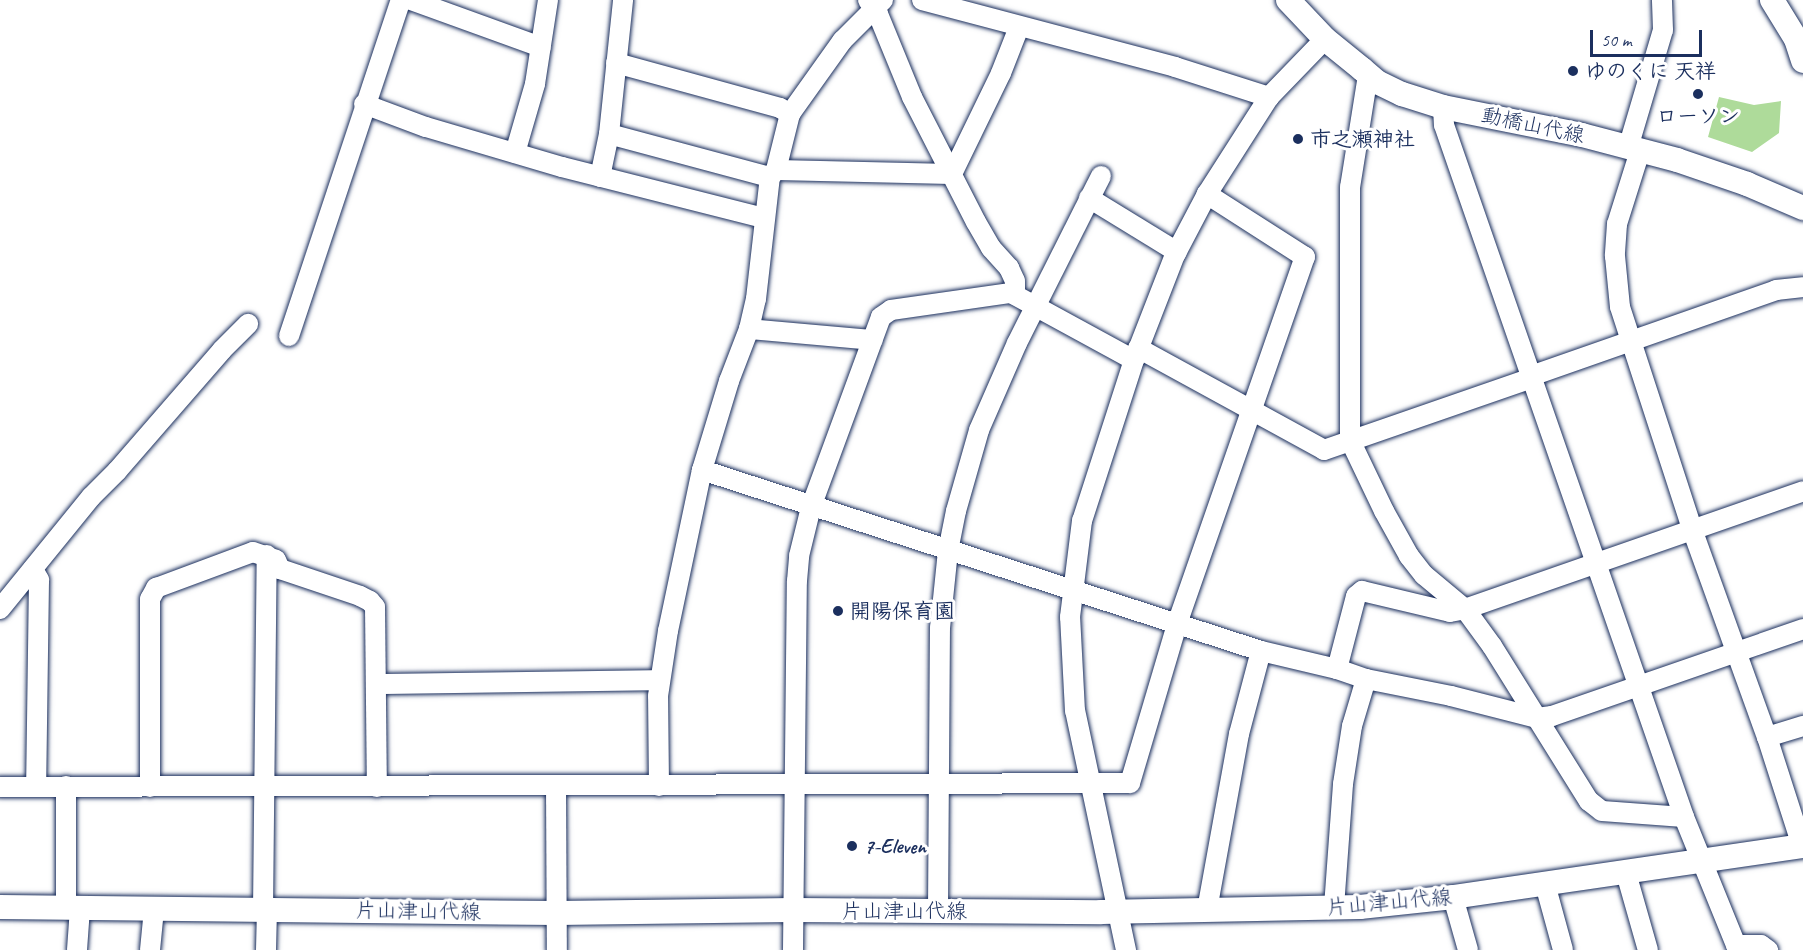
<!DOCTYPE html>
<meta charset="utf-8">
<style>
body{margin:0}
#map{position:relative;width:1803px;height:950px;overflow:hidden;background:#fff;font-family:Caveat,"Klee One",sans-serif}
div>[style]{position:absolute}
.green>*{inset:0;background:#aedb9a}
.roads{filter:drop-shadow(0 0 2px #1b2f5e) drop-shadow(0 0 2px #1b2f5e)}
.minor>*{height:20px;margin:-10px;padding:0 10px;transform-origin:10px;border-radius:10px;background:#fff}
.major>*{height:24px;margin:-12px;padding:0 12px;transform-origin:12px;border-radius:12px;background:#fff}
.dots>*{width:16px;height:16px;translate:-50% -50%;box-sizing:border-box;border:3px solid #fff;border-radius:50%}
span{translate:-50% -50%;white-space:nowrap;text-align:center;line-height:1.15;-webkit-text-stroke:6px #fff;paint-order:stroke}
.poi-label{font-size:21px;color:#1b2f5e;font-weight:700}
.left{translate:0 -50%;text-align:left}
.street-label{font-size:21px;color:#1b2f5e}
.scale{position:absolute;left:1590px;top:30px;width:112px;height:27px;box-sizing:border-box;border:3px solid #1b2f5e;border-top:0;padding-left:8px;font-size:18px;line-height:21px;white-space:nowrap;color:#1b2f5e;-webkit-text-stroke:4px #fff;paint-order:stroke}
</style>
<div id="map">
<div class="green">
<div style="clip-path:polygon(1719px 97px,1754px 105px,1781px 101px,1779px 133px,1752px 152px,1708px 137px)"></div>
</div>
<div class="roads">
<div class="minor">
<div style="left:411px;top:0;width:138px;rotate:19.9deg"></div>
<div style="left:868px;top:0;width:17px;rotate:54deg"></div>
<div style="left:878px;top:14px;width:90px;rotate:67.7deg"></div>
<div style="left:912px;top:97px;width:140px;rotate:62.9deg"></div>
<div style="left:976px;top:222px;width:30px;rotate:60deg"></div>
<div style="left:991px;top:248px;width:27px;rotate:48deg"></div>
<div style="left:1009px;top:268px;width:14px;rotate:65deg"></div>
<div style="left:1015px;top:281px;width:14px;rotate:90deg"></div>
<div style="left:922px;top:0;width:262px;rotate:14.8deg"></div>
<div style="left:1175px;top:67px;width:99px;rotate:17.7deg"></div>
<div style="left:616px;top:63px;width:170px;rotate:15.3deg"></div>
<div style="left:780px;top:108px;width:12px;rotate:31deg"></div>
<div style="left:1368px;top:75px;width:113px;rotate:99.1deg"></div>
<div style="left:1350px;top:187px;width:253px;rotate:90deg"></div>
<div style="left:1350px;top:440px;width:79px;rotate:64.4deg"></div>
<div style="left:1384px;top:511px;width:51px;rotate:60.9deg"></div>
<div style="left:1409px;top:556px;width:24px;rotate:52deg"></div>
<div style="left:1424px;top:575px;width:53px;rotate:39.7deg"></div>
<div style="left:1465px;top:609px;width:46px;rotate:53.9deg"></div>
<div style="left:1492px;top:646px;width:183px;rotate:58deg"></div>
<div style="left:1589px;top:801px;width:16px;rotate:38deg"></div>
<div style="left:1602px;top:811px;width:82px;rotate:4.2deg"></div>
<div style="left:364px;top:104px;width:66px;rotate:20.4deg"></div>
<div style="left:426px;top:127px;width:142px;rotate:16.4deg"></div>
<div style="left:562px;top:167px;width:208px;rotate:14.2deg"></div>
<div style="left:1443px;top:107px;width:18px;rotate:87deg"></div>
<div style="left:1444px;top:125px;width:732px;rotate:70.87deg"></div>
<div style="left:1684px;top:817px;width:144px;rotate:67.9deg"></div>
<div style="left:609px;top:134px;width:167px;rotate:15deg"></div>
<div style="left:1628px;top:148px;width:123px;rotate:-73.5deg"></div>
<div style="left:1663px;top:30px;width:30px;rotate:-92deg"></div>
<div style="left:1640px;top:151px;width:77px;rotate:107.5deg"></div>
<div style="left:1617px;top:224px;width:32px;rotate:94deg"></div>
<div style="left:1615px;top:256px;width:51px;rotate:84.4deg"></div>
<div style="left:1620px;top:307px;width:233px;rotate:72deg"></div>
<div style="left:1692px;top:529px;width:221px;rotate:70.2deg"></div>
<div style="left:1767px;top:737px;width:114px;rotate:72.2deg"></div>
<div style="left:515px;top:153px;width:72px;rotate:-73.8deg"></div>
<div style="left:535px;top:84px;width:85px;rotate:-81.2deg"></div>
<div style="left:776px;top:170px;width:176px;rotate:1.3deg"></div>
<div style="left:952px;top:174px;width:112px;rotate:-64.1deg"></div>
<div style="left:1001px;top:73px;width:49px;rotate:-68.6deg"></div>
<div style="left:600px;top:177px;width:44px;rotate:-78.2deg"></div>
<div style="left:609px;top:134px;width:135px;rotate:-84deg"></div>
<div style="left:1089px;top:198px;width:103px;rotate:31.5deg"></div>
<div style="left:749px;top:329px;width:124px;rotate:5.1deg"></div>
<div style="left:289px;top:336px;width:354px;rotate:-71.6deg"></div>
<div style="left:1138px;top:348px;width:212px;rotate:28.7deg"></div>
<div style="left:1324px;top:450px;width:220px;rotate:-19.1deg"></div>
<div style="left:1531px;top:376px;width:260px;rotate:-19.3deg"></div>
<div style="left:1776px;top:290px;width:27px;rotate:-6deg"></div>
<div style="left:702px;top:470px;width:588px;rotate:17.94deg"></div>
<div style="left:1261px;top:651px;width:78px;rotate:13.3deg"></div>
<div style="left:1337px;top:669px;width:31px;rotate:19deg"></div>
<div style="left:1366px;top:679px;width:87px;rotate:11.3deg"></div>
<div style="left:1451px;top:696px;width:89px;rotate:14.3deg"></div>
<div style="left:1537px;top:718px;width:15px;rotate:-8deg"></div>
<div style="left:1552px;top:716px;width:266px;rotate:-19.1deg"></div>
<div style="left:33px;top:569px;width:13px;rotate:61deg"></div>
<div style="left:39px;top:580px;width:206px;rotate:90.8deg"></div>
<div style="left:0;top:609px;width:144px;rotate:-50.9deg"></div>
<div style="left:91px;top:497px;width:37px;rotate:-45deg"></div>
<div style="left:117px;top:471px;width:160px;rotate:-49deg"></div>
<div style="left:222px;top:350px;width:37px;rotate:-45deg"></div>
<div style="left:1337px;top:669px;width:75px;rotate:-75.4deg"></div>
<div style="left:1356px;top:596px;width:8px;rotate:-40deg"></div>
<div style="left:1362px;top:591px;width:90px;rotate:13.4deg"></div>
<div style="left:1450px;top:612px;width:15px;rotate:-11deg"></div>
<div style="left:1465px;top:609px;width:358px;rotate:-19.2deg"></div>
<div style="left:376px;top:684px;width:283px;rotate:-0.8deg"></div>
<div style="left:1767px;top:737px;width:38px;rotate:-17deg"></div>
<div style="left:66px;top:786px;width:122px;rotate:90deg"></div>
<div style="left:556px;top:786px;width:164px;rotate:89.7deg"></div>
<div style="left:659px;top:786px;width:90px;rotate:-90.6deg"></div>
<div style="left:658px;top:696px;width:66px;rotate:-81.3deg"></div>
<div style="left:668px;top:631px;width:165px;rotate:-78.1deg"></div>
<div style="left:702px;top:470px;width:93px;rotate:-73.1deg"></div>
<div style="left:729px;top:381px;width:56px;rotate:-69deg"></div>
<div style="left:749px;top:329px;width:31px;rotate:-77deg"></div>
<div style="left:756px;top:299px;width:123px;rotate:-83.5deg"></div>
<div style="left:770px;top:177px;width:9px;rotate:-49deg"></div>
<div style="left:776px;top:170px;width:58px;rotate:-76deg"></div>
<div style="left:790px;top:114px;width:90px;rotate:-54.5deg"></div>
<div style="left:842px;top:41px;width:58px;rotate:-45deg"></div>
<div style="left:0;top:787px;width:1130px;rotate:-0.2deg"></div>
<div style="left:1130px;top:783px;width:166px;rotate:-73.5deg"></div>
<div style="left:1177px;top:624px;width:389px;rotate:-70.8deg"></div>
<div style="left:1305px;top:257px;width:117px;rotate:-147.3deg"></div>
<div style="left:150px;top:787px;width:188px;rotate:-90deg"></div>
<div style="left:150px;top:599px;width:13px;rotate:-61deg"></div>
<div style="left:156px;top:588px;width:103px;rotate:-20.4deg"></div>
<div style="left:253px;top:552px;width:24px;rotate:19deg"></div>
<div style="left:276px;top:560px;width:10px;rotate:66deg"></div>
<div style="left:280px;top:569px;width:84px;rotate:18.6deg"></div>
<div style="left:360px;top:596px;width:11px;rotate:27deg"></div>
<div style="left:370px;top:601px;width:8px;rotate:50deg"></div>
<div style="left:375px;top:607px;width:180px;rotate:89.4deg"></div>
<div style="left:1626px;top:873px;width:80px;rotate:74.1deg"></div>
<div style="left:1545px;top:884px;width:68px;rotate:74.7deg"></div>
<div style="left:1453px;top:897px;width:55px;rotate:74.2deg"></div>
<div style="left:1334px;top:907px;width:123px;rotate:-85.8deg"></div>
<div style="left:1343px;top:784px;width:59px;rotate:-81.2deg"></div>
<div style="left:1352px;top:726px;width:49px;rotate:-73.4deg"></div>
<div style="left:263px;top:910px;width:355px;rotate:-89.4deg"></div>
<div style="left:1207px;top:910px;width:179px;rotate:-79.7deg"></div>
<div style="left:1239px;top:734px;width:86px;rotate:-75.2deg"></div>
<div style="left:938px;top:911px;width:283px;rotate:-89.6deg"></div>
<div style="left:940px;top:628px;width:77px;rotate:-84.1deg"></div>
<div style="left:948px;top:551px;width:41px;rotate:-78.7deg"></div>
<div style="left:956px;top:511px;width:84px;rotate:-74.1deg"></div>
<div style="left:979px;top:430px;width:95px;rotate:-66.4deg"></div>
<div style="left:1017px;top:343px;width:187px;rotate:-63.3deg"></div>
<div style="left:1736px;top:945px;width:25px"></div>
<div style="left:1761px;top:945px;width:9px;rotate:36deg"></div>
<div style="left:77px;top:950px;width:42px;rotate:-85.9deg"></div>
<div style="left:150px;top:950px;width:41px;rotate:-84.4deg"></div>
<div style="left:266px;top:950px;width:40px;rotate:-88.6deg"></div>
<div style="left:793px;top:950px;width:369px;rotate:-89.4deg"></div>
<div style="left:797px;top:581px;width:25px;rotate:-85deg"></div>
<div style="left:799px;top:556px;width:50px;rotate:-76.2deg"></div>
<div style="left:811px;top:507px;width:202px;rotate:-69.8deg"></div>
<div style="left:881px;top:317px;width:12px;rotate:-35deg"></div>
<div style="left:891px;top:310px;width:121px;rotate:-8.1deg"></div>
<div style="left:1011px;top:293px;width:140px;rotate:28.6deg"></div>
<div style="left:1126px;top:950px;width:244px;rotate:-102deg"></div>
<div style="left:1075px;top:711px;width:94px;rotate:-93deg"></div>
<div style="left:1070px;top:617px;width:97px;rotate:-82.9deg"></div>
<div style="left:1082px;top:521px;width:169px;rotate:-72.1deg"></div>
<div style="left:1134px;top:360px;width:113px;rotate:-68.7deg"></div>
<div style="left:1175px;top:255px;width:69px;rotate:-62.3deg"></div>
<div style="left:1207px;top:194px;width:115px;rotate:-57.4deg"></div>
<div style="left:1269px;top:97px;width:81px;rotate:-46deg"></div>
</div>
<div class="major">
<div style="left:1288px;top:0;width:54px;rotate:46.5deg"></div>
<div style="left:1325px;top:39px;width:48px;rotate:39deg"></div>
<div style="left:1362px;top:69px;width:20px;rotate:41deg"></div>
<div style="left:1377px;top:82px;width:28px;rotate:26deg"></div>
<div style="left:1402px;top:94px;width:43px;rotate:17.6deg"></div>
<div style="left:1443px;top:107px;width:142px;rotate:11.4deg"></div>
<div style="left:1582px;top:135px;width:98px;rotate:14.7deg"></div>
<div style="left:1677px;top:160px;width:74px;rotate:18.9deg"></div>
<div style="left:1747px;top:184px;width:61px;rotate:23.2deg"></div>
<div style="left:1772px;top:0;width:46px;rotate:58.4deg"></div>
<div style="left:1796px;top:39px;width:23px;rotate:72deg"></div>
<div style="left:0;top:907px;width:557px;rotate:0.62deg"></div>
<div style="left:557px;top:913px;width:236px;rotate:-0.7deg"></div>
<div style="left:793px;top:910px;width:308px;rotate:0.4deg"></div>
<div style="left:1101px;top:912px;width:259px;rotate:-1.1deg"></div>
<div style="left:1360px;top:907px;width:94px;rotate:-6.1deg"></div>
<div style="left:1453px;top:897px;width:354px;rotate:-8.3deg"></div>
</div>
</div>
<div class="dots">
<div style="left:1573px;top:71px;background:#1b2f5e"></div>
<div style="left:1698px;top:94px;background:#1b2f5e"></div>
<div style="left:1298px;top:139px;background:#1b2f5e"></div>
<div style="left:838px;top:611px;background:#1b2f5e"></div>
<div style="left:852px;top:846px;background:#1b2f5e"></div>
</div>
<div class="poi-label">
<span class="left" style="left:1585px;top:71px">ゆのくに 天祥</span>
<span style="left:1698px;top:116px">ローソン</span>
<span class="left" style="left:1310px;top:139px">市之瀬神社</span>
<span class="left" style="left:850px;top:611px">開陽保育園</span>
<span class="left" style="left:864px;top:846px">7-Eleven</span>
</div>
<div class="street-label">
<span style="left:1533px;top:125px;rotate:12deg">動橋山代線</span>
<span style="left:1389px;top:902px;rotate:-5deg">片山津山代線</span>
<span style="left:418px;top:911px;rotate:1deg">片山津山代線</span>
<span style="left:904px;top:911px">片山津山代線</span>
</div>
<div class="scale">50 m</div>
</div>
